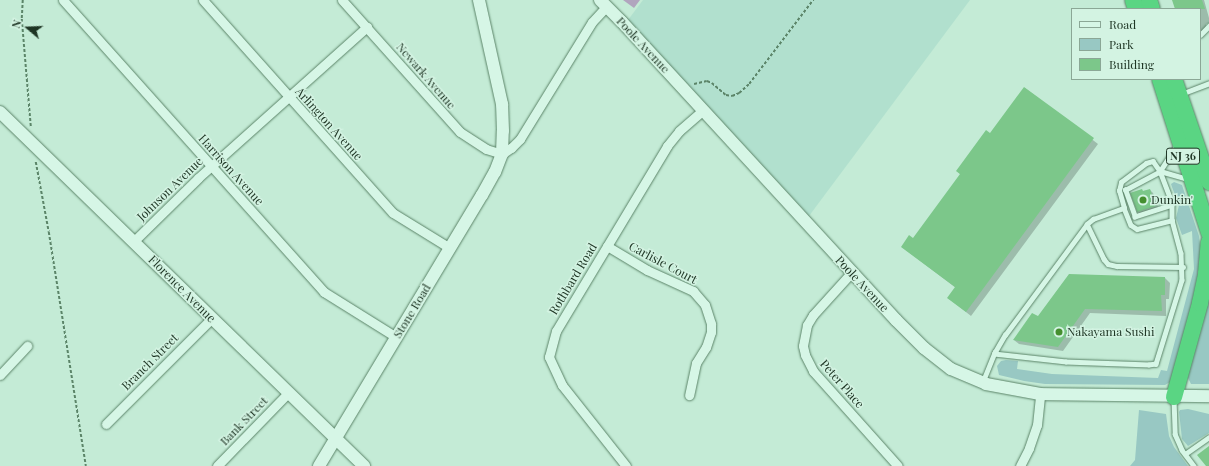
<!DOCTYPE html>
<style>
body{margin:0}
#map{position:relative;width:1209px;height:466px;overflow:hidden;background:#c4ebd6;font-family:"Playfair Display",serif}
div>[style]{position:absolute}
.farmland>*{inset:0;background:#b1e0ce}
.green>*{inset:0;background:#98c8c3}
.water>*{inset:0;background:#b1a5be}
.shadow>*{inset:0;background:#0003}
.building>*{inset:0;background:#7cc78a}
.path>*{height:1.5px;margin-top:-0.75px;transform-origin:0;background:repeating-linear-gradient(90deg,#5b8468 0 3px,transparent 0 5px)}
.roads{filter:drop-shadow(0 0 1px #5b8468) drop-shadow(0 0 1px #5b8468)}
.lane>*{height:4.5px;margin:-2.25px;padding:0 2.25px;transform-origin:2.25px;border-radius:2.25px;background:#d6f6e6}
.street>*{height:9px;margin:-4.5px;padding:0 4.5px;transform-origin:4.5px;border-radius:4.5px;background:#d6f6e6}
.secondary>*{height:12px;margin:-6px;padding:0 6px;transform-origin:6px;border-radius:6px;background:#d6f6e6}
.highway>*{height:16px;margin:-8px;padding:0 8px;transform-origin:8px;border-radius:8px;background:#5ad583}
.dots>*{width:11px;height:11px;translate:-50% -50%;box-sizing:border-box;border:2px solid #d3f3e2;border-radius:50%}
span{translate:-50% -50%;white-space:nowrap;text-align:center;line-height:1.15;-webkit-text-stroke:3px #d3f3e2;paint-order:stroke}
.shield-label span{padding:1px 3px;background:#d3f3e2;border:1px solid;border-radius:3px;-webkit-text-stroke-width:0}
.shield-label{font-size:11px;color:#1e3524;font-weight:700}
.street-label{font-size:12px;color:#1e3524}
.poi-label{font-size:12px;color:#1e3524}
.left{translate:0 -50%;text-align:left}
.legend{position:absolute;left:1071px;top:8px;width:130px;height:72px;box-sizing:border-box;background:#d3f3e2;border:1px solid #8ba796;margin:0;padding:5px 7px;list-style:none;font-size:12px;color:#1e3524}
.legend li{display:flex;align-items:center;gap:8px;height:20px}
.legend b{width:20px;border:1px solid #8ba796}
.north{position:absolute;left:8px;top:8px;width:40px;height:40px;-webkit-text-stroke:3px #d3f3e2;paint-order:stroke;rotate:289deg;font-size:11px;font-weight:700;line-height:16px;text-align:center;color:#1e3524}
.north::after{content:'';display:block;margin:auto;width:14px;height:18px;background:#1e3524;clip-path:polygon(50% 0,100% 100%,50% 72%,0 100%)}
</style>
<div id="map">
<div class="farmland">
<div style="clip-path:polygon(643px 0,970px 0,809px 216px,628px 20px)"></div>
</div>
<div class="green">
<div style="clip-path:polygon(1174px 182px,1182px 185px,1199px 236px,1201px 253px,1197px 286px,1170px 382px,1165px 385px,1045px 384px,1024px 381px,999px 375px,997px 366px,1001px 361px,1006px 360px,1018px 361px,1017px 369px,1052px 374px,1158px 378px,1161px 370px,1167px 371px,1194px 269px,1192px 231px,1182px 235px,1176px 218px,1179px 205px,1172px 187px,1171px 184px)"></div>
<div style="clip-path:polygon(1209px 286px,1209px 384px,1191px 384px,1186px 374px)"></div>
<div style="clip-path:polygon(1188px 409px,1209px 414px,1209px 433px,1188px 446px,1182px 439px,1179px 412px,1180px 410px)"></div>
<div style="clip-path:polygon(1139px 410px,1166px 414px,1169px 436px,1174px 447px,1188px 466px,1130px 466px,1135px 460px)"></div>
</div>
<div class="water">
<div style="clip-path:polygon(623px 0,640px 0,634px 8px)"></div>
</div>
<div class="shadow">
<div style="clip-path:polygon(1175px 0,1204px 0,1209px 18px,1209px 23px,1206px 24px,1206px 30px,1200px 32px,1200px 9px,1178px 9px)"></div>
<div style="clip-path:polygon(1025px 88px,1098px 144px,971px 316px,948px 298px,956px 288px,902px 247px,913px 239px,961px 175px,957px 171px,990px 135px)"></div>
<div style="clip-path:polygon(1150px 190px,1153px 193px,1159px 210px,1142px 215px,1138px 212px,1131px 193px)"></div>
<div style="clip-path:polygon(1069px 275px,1165px 278px,1170px 283px,1169px 299px,1166px 299px,1166px 316px,1090px 313px,1063px 351px,1019px 344px,1014px 340px,1038px 317px)"></div>
</div>
<div class="building">
<div style="clip-path:polygon(1172px 0,1202px 0,1205px 9px,1175px 9px)"></div>
<div style="clip-path:polygon(1024px 87px,1094px 138px,966px 312px,947px 298px,955px 287px,901px 247px,909px 235px,913px 238px,960px 174px,956px 171px,986px 130px,990px 133px)"></div>
<div style="clip-path:polygon(1142px 189px,1143px 191px,1150px 189px,1156px 206px,1137px 212px,1130px 193px)"></div>
<div style="clip-path:polygon(1069px 274px,1165px 277px,1165px 295px,1161px 295px,1162px 311px,1085px 309px,1058px 347px,1013px 340px,1032px 313px,1038px 316px)"></div>
<div style="clip-path:polygon(1209px 446px,1209px 466px,1206px 466px,1197px 455px)"></div>
</div>
<div class="path">
<div style="left:23px;top:0;width:19px;rotate:93deg"></div>
<div style="left:22px;top:19px;width:108px;rotate:85.2deg"></div>
<div style="left:694px;top:84px;width:13px;rotate:-13deg"></div>
<div style="left:707px;top:81px;width:5px;rotate:22deg"></div>
<div style="left:712px;top:83px;width:18px;rotate:41deg"></div>
<div style="left:726px;top:95px;width:6px;rotate:9deg"></div>
<div style="left:732px;top:96px;width:8px;rotate:-23deg"></div>
<div style="left:739px;top:93px;width:13px;rotate:-42deg"></div>
<div style="left:749px;top:84px;width:106px;rotate:-52.7deg"></div>
<div style="left:36px;top:162px;width:71px;rotate:79.5deg"></div>
<div style="left:49px;top:232px;width:237px;rotate:81deg"></div>
</div>
<div class="roads">
<div class="lane">
<div style="left:1200px;top:35px;width:13px;rotate:-45deg"></div>
<div style="left:1181px;top:94px;width:30px;rotate:-21deg"></div>
<div style="left:1160px;top:171px;width:29px;rotate:16deg"></div>
<div style="left:1172px;top:205px;width:39px;rotate:162deg"></div>
<div style="left:1135px;top:217px;width:29px;rotate:-110deg"></div>
<div style="left:1125px;top:190px;width:40px;rotate:-28deg"></div>
<div style="left:1160px;top:171px;width:31px;rotate:-57deg"></div>
<div style="left:1124px;top:208px;width:18px;rotate:-106deg"></div>
<div style="left:1119px;top:191px;width:9px;rotate:-77deg"></div>
<div style="left:1121px;top:182px;width:31px;rotate:-37deg"></div>
<div style="left:1146px;top:163px;width:7px;rotate:-16deg"></div>
<div style="left:1153px;top:161px;width:12px;rotate:55deg"></div>
<div style="left:1160px;top:171px;width:34px;rotate:69deg"></div>
<div style="left:1172px;top:203px;width:17px;rotate:90deg"></div>
<div style="left:1087px;top:224px;width:39px;rotate:64deg"></div>
<div style="left:1104px;top:259px;width:6px;rotate:51deg"></div>
<div style="left:1108px;top:264px;width:9px;rotate:13deg"></div>
<div style="left:1117px;top:266px;width:66px;rotate:0.9deg"></div>
<div style="left:983px;top:381px;width:31px;rotate:-68deg"></div>
<div style="left:995px;top:352px;width:20px;rotate:-60deg"></div>
<div style="left:1005px;top:335px;width:138px;rotate:-53.5deg"></div>
<div style="left:1087px;top:224px;width:8px;rotate:-40deg"></div>
<div style="left:1093px;top:219px;width:33px;rotate:-20deg"></div>
<div style="left:1124px;top:208px;width:18px;rotate:68deg"></div>
<div style="left:1131px;top:225px;width:7px;rotate:34deg"></div>
<div style="left:1137px;top:229px;width:36px;rotate:-14deg"></div>
<div style="left:1172px;top:220px;width:34px;rotate:75deg"></div>
<div style="left:1181px;top:253px;width:27px;rotate:88deg"></div>
<div style="left:1182px;top:280px;width:88px;rotate:107.2deg"></div>
<div style="left:1156px;top:364px;width:7px;rotate:172deg"></div>
<div style="left:1149px;top:365px;width:83px;rotate:-177.9deg"></div>
<div style="left:1066px;top:362px;width:72px;rotate:-173.7deg"></div>
<div style="left:1174px;top:399px;width:35px;rotate:88deg"></div>
<div style="left:1175px;top:434px;width:17px;rotate:66deg"></div>
<div style="left:1182px;top:450px;width:20px;rotate:53deg"></div>
<div style="left:1185px;top:454px;width:29px;rotate:-35deg"></div>
</div>
<div class="street">
<div style="left:63px;top:0;width:392px;rotate:48.2deg"></div>
<div style="left:324px;top:292px;width:85px;rotate:32deg"></div>
<div style="left:203px;top:0;width:285px;rotate:48.3deg"></div>
<div style="left:393px;top:213px;width:67px;rotate:31.6deg"></div>
<div style="left:342px;top:0;width:177px;rotate:48.2deg"></div>
<div style="left:460px;top:132px;width:31px;rotate:33deg"></div>
<div style="left:486px;top:149px;width:17px;rotate:17deg"></div>
<div style="left:502px;top:154px;width:11px;rotate:-34deg"></div>
<div style="left:511px;top:148px;width:13px;rotate:-45deg"></div>
<div style="left:520px;top:139px;width:137px;rotate:-58.4deg"></div>
<div style="left:592px;top:22px;width:21px;rotate:-47deg"></div>
<div style="left:134px;top:241px;width:90px;rotate:-44.5deg"></div>
<div style="left:198px;top:178px;width:227px;rotate:-41.8deg"></div>
<div style="left:607px;top:246px;width:47px;rotate:31deg"></div>
<div style="left:647px;top:270px;width:51px;rotate:24.5deg"></div>
<div style="left:693px;top:291px;width:18px;rotate:49deg"></div>
<div style="left:705px;top:305px;width:20px;rotate:72deg"></div>
<div style="left:711px;top:324px;width:8px;rotate:90deg"></div>
<div style="left:711px;top:332px;width:16px;rotate:108deg"></div>
<div style="left:706px;top:347px;width:19px;rotate:122deg"></div>
<div style="left:696px;top:363px;width:33px;rotate:102deg"></div>
<div style="left:851px;top:273px;width:57px;rotate:132.1deg"></div>
<div style="left:813px;top:315px;width:12px;rotate:121deg"></div>
<div style="left:807px;top:325px;width:21px;rotate:101deg"></div>
<div style="left:803px;top:346px;width:9px;rotate:77deg"></div>
<div style="left:805px;top:355px;width:18px;rotate:63deg"></div>
<div style="left:813px;top:371px;width:127px;rotate:48.2deg"></div>
<div style="left:0;top:375px;width:40px;rotate:-47deg"></div>
<div style="left:106px;top:424px;width:150px;rotate:-45deg"></div>
<div style="left:217px;top:466px;width:102px;rotate:-45.8deg"></div>
<div style="left:626px;top:466px;width:103px;rotate:-128.3deg"></div>
<div style="left:562px;top:385px;width:31px;rotate:-115deg"></div>
<div style="left:549px;top:357px;width:27px;rotate:-75deg"></div>
<div style="left:556px;top:331px;width:216px;rotate:-59deg"></div>
<div style="left:667px;top:146px;width:19px;rotate:-51deg"></div>
<div style="left:679px;top:131px;width:32px;rotate:-41deg"></div>
<div style="left:1020px;top:466px;width:20px;rotate:-63deg"></div>
<div style="left:1029px;top:448px;width:24px;rotate:-71deg"></div>
<div style="left:1037px;top:425px;width:31px;rotate:-84deg"></div>
</div>
<div class="secondary">
<div style="left:600px;top:0;width:31px;rotate:45deg"></div>
<div style="left:622px;top:22px;width:405px;rotate:47.4deg"></div>
<div style="left:896px;top:320px;width:40px;rotate:45deg"></div>
<div style="left:924px;top:348px;width:34px;rotate:38deg"></div>
<div style="left:951px;top:369px;width:38px;rotate:23deg"></div>
<div style="left:986px;top:384px;width:55px;rotate:10.5deg"></div>
<div style="left:1040px;top:394px;width:169px;rotate:0.7deg"></div>
<div style="left:0;top:112px;width:508px;rotate:44.2deg"></div>
<div style="left:319px;top:466px;width:316px;rotate:-59deg"></div>
<div style="left:482px;top:195px;width:26px;rotate:-61deg"></div>
<div style="left:495px;top:172px;width:19px;rotate:-69deg"></div>
<div style="left:502px;top:154px;width:23px;rotate:-88deg"></div>
<div style="left:503px;top:131px;width:27px;rotate:-92deg"></div>
<div style="left:502px;top:104px;width:107px;rotate:-102.5deg"></div>
</div>
<div class="highway">
<div style="left:1133px;top:0;width:9px;rotate:72deg"></div>
<div style="left:1149px;top:0;width:9px;rotate:72deg"></div>
<div style="left:1160px;top:79px;width:162px;rotate:72.3deg"></div>
<div style="left:1174px;top:79px;width:109px;rotate:71.2deg"></div>
<div style="left:1174px;top:397px;width:98px;rotate:-74.5deg"></div>
<div style="left:1200px;top:303px;width:30px;rotate:-78deg"></div>
<div style="left:1206px;top:274px;width:32px;rotate:-85deg"></div>
</div>
</div>
<div class="dots">
<div style="left:1143px;top:200px;background:#458f2f"></div>
<div style="left:1059px;top:332px;background:#458f2f"></div>
</div>
<div class="shield-label">
<span style="left:1183px;top:156px">NJ 36</span>
</div>
<div class="street-label">
<span style="left:643px;top:45px;rotate:47deg">Poole Avenue</span>
<span style="left:426px;top:76px;rotate:49deg">Newark Avenue</span>
<span style="left:329px;top:124px;rotate:48deg">Arlington Avenue</span>
<span style="left:231px;top:170px;rotate:48deg">Harrison Avenue</span>
<span style="left:170px;top:189px;rotate:-44deg">Johnson Avenue</span>
<span style="left:663px;top:263px;rotate:28deg">Carlisle Court</span>
<span style="left:573px;top:279px;rotate:-59deg">Rothbard Road</span>
<span style="left:862px;top:284px;rotate:47deg">Poole Avenue</span>
<span style="left:182px;top:289px;rotate:45deg">Florence Avenue</span>
<span style="left:412px;top:311px;rotate:-59deg">Stone Road</span>
<span style="left:150px;top:362px;rotate:-45deg">Branch Street</span>
<span style="left:842px;top:384px;rotate:49deg">Peter Place</span>
<span style="left:244px;top:421px;rotate:-46deg">Bank Street</span>
</div>
<div class="poi-label">
<span class="left" style="left:1151px;top:200px">Dunkin'</span>
<span class="left" style="left:1067px;top:332px">Nakayama Sushi</span>
</div>
<ul class="legend">
<li><b style="height:5px;background:#d6f6e6"></b>Road</li>
<li><b style="height:11px;background:#98c8c3"></b>Park</li>
<li><b style="height:11px;background:#7cc78a"></b>Building</li>
</ul>
<div class="north">N</div>
</div>
